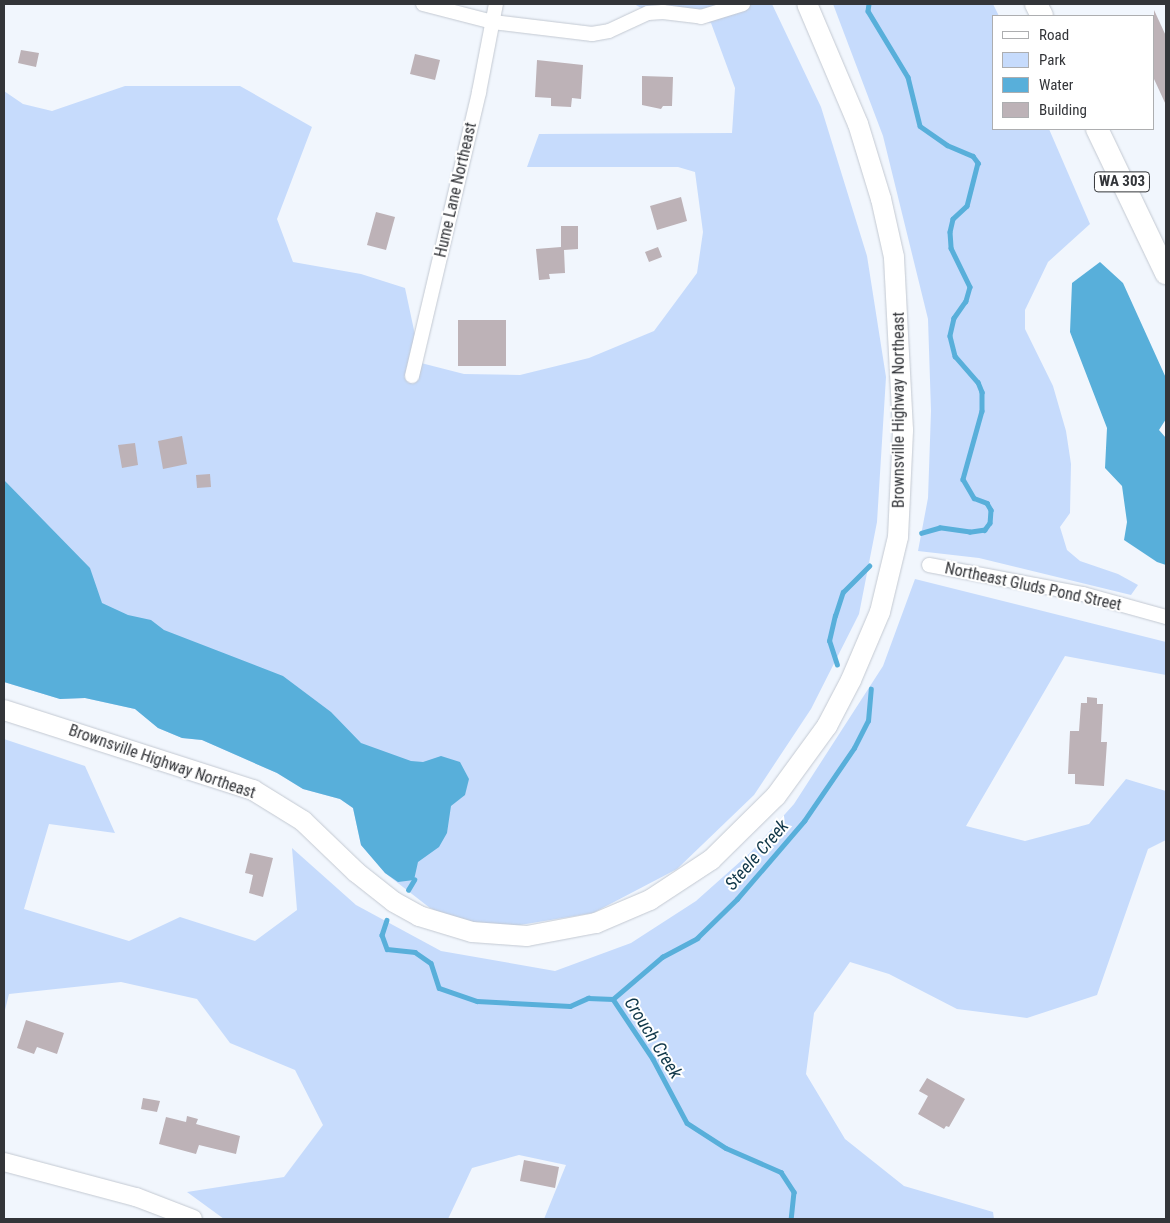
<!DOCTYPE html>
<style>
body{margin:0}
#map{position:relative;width:1170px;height:1223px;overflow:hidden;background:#f1f6fd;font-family:"Roboto Condensed",sans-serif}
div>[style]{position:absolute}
.green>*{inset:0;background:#c6dbfc}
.water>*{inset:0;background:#58afda}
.stream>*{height:4.5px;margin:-2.25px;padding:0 2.25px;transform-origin:2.25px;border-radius:2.25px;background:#58afda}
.building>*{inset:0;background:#bdb2b7}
.roads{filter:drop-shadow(0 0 1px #c3c9d2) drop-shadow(0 0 1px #c3c9d2)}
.minor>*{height:14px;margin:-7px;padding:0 7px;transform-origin:7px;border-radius:7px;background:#fff}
.tertiary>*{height:18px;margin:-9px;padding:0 9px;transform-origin:9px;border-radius:9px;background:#fff}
.secondary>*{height:20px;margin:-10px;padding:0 10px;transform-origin:10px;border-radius:10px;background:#fff}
.trunk>*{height:22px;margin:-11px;padding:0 11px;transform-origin:11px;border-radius:11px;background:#fff}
span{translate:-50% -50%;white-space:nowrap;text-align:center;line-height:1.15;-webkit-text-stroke:4px #fff;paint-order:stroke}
.shield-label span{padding:1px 4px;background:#fff;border:1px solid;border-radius:4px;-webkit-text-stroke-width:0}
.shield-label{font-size:15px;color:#333539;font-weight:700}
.street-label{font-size:16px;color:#333539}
.water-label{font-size:18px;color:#103749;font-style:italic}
.frame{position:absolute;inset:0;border:5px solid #333539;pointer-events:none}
.legend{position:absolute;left:992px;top:15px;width:162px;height:115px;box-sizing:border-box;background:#fff;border:1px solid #adaeb0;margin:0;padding:6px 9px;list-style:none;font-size:15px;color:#333539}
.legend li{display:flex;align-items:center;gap:10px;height:25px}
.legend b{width:25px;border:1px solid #adaeb0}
</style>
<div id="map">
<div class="green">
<div style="clip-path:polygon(634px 4px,772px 4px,821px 107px,867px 256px,886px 377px,877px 522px,859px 614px,811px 709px,754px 795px,677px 869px,593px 913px,495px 929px,453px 919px,430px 908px,385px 873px,361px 845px,353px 808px,340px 799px,303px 789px,277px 773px,202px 740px,182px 738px,158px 728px,135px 709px,85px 698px,60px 699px,4px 682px,4px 91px,23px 104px,52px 111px,125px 86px,240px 86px,312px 127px,277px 219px,293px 262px,361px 274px,405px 288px,421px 363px,464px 374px,520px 375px,589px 358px,654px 331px,697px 273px,703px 232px,695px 172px,678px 167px,527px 167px,539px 134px,732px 133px,735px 88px,711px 23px,643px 9px)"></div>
<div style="clip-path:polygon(833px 4px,993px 4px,999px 16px,994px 16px,994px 129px,1049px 129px,1090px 224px,1048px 262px,1025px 310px,1025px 329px,1053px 386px,1066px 431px,1071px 464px,1070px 513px,1060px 527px,1067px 550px,1080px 561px,1118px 574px,1138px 585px,1131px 595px,979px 558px,918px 551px,928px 498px,931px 411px,928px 319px,883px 136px)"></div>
<div style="clip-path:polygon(915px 579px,1166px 642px,1166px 675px,1065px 656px,966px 826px,1025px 841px,1089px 824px,1126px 779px,1166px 791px,1166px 840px,1148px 849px,1097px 995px,1027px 1018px,957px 1009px,889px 974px,850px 962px,814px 1013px,806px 1074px,845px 1139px,904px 1186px,993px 1212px,994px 1219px,544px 1219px,566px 1165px,519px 1155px,472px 1168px,448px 1219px,224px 1219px,187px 1192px,284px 1177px,323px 1125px,295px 1070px,230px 1043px,197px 999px,121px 982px,9px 994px,4px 1014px,4px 739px,85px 766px,115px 833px,49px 824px,24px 909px,129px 941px,180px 917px,255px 941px,297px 910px,292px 848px,356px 905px,441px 951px,555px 971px,631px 943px,696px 901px,751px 852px,794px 804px,883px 666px)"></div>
</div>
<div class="water">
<div style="clip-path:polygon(1100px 262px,1123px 283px,1166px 378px,1166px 419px,1159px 430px,1166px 438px,1166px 565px,1157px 562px,1124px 540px,1127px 522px,1122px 486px,1105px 468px,1107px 428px,1070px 332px,1072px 283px)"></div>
<div style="clip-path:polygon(4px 480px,90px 568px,102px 603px,128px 615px,151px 620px,164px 630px,283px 676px,331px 712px,361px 743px,411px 761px,423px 762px,441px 756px,460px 762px,469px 779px,465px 795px,451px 806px,447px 833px,439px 847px,418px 862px,414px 880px,398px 882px,385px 873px,361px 845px,353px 808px,340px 799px,303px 789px,277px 773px,202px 740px,182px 738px,158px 728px,135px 709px,85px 698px,60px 699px,4px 682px)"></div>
</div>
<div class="stream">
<div style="left:869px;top:4px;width:7px;rotate:98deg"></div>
<div style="left:868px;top:11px;width:77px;rotate:58.8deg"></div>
<div style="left:908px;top:77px;width:50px;rotate:76.2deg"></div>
<div style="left:920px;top:126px;width:33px;rotate:35deg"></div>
<div style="left:947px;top:145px;width:28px;rotate:23deg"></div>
<div style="left:973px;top:156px;width:9px;rotate:54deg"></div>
<div style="left:978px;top:163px;width:44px;rotate:104.3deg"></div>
<div style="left:967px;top:206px;width:19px;rotate:137deg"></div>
<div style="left:953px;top:219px;width:13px;rotate:103deg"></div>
<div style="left:950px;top:232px;width:16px;rotate:86deg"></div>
<div style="left:951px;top:248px;width:43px;rotate:64deg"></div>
<div style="left:970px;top:287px;width:15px;rotate:106deg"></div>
<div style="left:966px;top:301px;width:21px;rotate:125deg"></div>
<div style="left:954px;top:318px;width:18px;rotate:103deg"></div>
<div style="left:950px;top:336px;width:21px;rotate:76deg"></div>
<div style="left:955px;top:356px;width:35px;rotate:49deg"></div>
<div style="left:978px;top:382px;width:11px;rotate:68deg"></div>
<div style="left:982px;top:392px;width:19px;rotate:90deg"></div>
<div style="left:982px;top:411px;width:71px;rotate:105.6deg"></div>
<div style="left:963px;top:479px;width:22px;rotate:60deg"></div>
<div style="left:974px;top:498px;width:14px;rotate:21deg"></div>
<div style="left:987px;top:503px;width:8px;rotate:60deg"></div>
<div style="left:991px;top:510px;width:13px;rotate:94deg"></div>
<div style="left:990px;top:523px;width:9px;rotate:126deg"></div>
<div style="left:985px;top:530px;width:15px;rotate:172deg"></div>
<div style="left:970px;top:532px;width:30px;rotate:-172deg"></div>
<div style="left:940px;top:528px;width:19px;rotate:164deg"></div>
<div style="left:837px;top:665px;width:25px;rotate:-108deg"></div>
<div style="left:829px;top:641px;width:26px;rotate:-77deg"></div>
<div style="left:835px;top:616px;width:25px;rotate:-72deg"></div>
<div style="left:843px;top:592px;width:37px;rotate:-45deg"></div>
<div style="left:408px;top:890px;width:12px;rotate:-59deg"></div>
<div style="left:387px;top:920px;width:16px;rotate:108deg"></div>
<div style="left:382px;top:935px;width:15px;rotate:70deg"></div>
<div style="left:387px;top:949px;width:28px;rotate:6deg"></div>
<div style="left:415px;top:952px;width:19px;rotate:35deg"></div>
<div style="left:431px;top:963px;width:26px;rotate:72deg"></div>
<div style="left:439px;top:988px;width:40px;rotate:18.9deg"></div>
<div style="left:477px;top:1001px;width:93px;rotate:3.1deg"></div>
<div style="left:570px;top:1006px;width:20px;rotate:-24deg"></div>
<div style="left:588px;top:998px;width:25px;rotate:2deg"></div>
<div style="left:613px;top:999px;width:65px;rotate:-40.6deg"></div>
<div style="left:662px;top:957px;width:40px;rotate:-28deg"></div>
<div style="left:697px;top:938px;width:56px;rotate:-44.3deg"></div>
<div style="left:737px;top:899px;width:103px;rotate:-49.3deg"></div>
<div style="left:804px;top:821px;width:88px;rotate:-55.6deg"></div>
<div style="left:854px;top:748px;width:30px;rotate:-63deg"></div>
<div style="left:868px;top:721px;width:32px;rotate:-85deg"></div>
<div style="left:613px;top:999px;width:72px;rotate:56.3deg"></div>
<div style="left:653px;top:1059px;width:72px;rotate:62deg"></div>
<div style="left:687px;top:1123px;width:46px;rotate:32.7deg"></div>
<div style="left:726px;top:1148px;width:60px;rotate:23.6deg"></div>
<div style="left:781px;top:1172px;width:24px;rotate:57deg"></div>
<div style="left:794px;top:1192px;width:27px;rotate:96deg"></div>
</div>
<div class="building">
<div style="clip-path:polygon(1154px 10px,1166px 36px,1166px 105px,1154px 79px)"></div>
<div style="clip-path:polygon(21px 50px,39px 53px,36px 67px,18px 63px)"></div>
<div style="clip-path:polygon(415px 54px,440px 60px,435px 80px,410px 74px)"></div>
<div style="clip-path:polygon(537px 60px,583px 65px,581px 99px,572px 98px,571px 107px,551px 106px,551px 98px,535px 97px)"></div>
<div style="clip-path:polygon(642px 76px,673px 77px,672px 106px,663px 106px,661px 109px,642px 105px)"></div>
<div style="clip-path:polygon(681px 197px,687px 221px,657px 230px,650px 206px)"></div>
<div style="clip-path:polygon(376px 212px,395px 217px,386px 250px,367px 245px)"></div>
<div style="clip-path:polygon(561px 226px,578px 226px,578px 249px,564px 250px,565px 273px,549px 274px,550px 279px,539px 280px,536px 249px,561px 247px)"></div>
<div style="clip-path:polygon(658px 247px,662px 257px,649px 262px,645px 252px)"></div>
<div style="clip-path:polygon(458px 320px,506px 320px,506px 366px,458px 366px)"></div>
<div style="clip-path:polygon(182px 436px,187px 464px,163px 469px,158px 441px)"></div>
<div style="clip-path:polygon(135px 443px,138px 465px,122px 468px,118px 445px)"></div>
<div style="clip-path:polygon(210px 474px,211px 487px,197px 488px,196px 475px)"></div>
<div style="clip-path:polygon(1087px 697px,1097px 698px,1097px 704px,1103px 704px,1101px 742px,1107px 742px,1104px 786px,1075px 784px,1075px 774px,1068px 774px,1070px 731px,1079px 731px,1081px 703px,1087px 703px)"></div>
<div style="clip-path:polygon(250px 853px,273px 858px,263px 897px,249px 893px,253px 875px,245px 873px)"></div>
<div style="clip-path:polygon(26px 1020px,64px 1033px,57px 1054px,37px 1047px,34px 1054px,17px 1048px)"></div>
<div style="clip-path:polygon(927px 1078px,965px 1099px,949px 1127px,946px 1126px,944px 1129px,918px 1114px,928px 1096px,919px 1091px)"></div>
<div style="clip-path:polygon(143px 1098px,160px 1101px,157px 1112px,141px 1109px)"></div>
<div style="clip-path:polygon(187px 1116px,198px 1119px,196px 1124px,240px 1136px,236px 1154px,199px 1145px,196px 1154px,159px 1144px,166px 1117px,186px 1122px)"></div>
<div style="clip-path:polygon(524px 1160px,559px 1167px,555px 1188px,520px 1181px)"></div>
</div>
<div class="roads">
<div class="minor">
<div style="left:423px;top:4px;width:72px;rotate:14.4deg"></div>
<div style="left:493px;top:22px;width:100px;rotate:6.9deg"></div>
<div style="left:592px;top:34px;width:17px;rotate:-10deg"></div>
<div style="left:609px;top:31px;width:43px;rotate:-24.8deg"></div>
<div style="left:648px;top:13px;width:15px;rotate:-4deg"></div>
<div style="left:663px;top:12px;width:38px;rotate:7deg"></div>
<div style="left:701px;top:17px;width:44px;rotate:-17.2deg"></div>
<div style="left:412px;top:376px;width:292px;rotate:-76.7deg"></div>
<div style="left:479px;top:92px;width:90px;rotate:-79.1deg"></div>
<div style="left:929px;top:565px;width:157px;rotate:10.7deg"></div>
<div style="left:1083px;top:594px;width:86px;rotate:15.5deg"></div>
</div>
<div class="tertiary">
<div style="left:4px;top:1162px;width:137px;rotate:14.9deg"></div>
<div style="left:136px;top:1197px;width:61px;rotate:21.1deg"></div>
</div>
<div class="secondary">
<div style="left:4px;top:710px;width:262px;rotate:17.8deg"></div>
<div style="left:253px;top:790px;width:59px;rotate:31.8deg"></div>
<div style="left:303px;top:821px;width:74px;rotate:43.9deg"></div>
<div style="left:356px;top:872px;width:48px;rotate:38.3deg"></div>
<div style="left:394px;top:902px;width:29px;rotate:29deg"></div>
<div style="left:419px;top:916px;width:55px;rotate:16.8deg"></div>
<div style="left:472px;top:932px;width:55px;rotate:4.2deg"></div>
<div style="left:527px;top:936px;width:70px;rotate:-10.7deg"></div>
<div style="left:596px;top:923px;width:59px;rotate:-23.1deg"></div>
<div style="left:650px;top:900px;width:73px;rotate:-33.3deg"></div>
<div style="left:711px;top:860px;width:91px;rotate:-44.6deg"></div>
<div style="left:776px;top:796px;width:87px;rotate:-53.9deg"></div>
<div style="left:827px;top:726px;width:52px;rotate:-62.4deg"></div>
<div style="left:851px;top:680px;width:74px;rotate:-66.9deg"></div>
<div style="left:880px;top:612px;width:77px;rotate:-76.5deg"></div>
<div style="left:898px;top:537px;width:107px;rotate:-87.3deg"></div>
<div style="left:903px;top:430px;width:173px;rotate:-93deg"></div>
<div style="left:894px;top:257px;width:59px;rotate:-102.6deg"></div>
<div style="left:881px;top:199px;width:78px;rotate:-107deg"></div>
<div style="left:858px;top:124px;width:130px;rotate:-113deg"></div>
</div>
<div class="trunk">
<div style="left:1036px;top:4px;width:13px;rotate:63deg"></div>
<div style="left:1097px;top:129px;width:160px;rotate:64.4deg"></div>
</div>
</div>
<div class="shield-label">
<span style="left:1122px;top:182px">WA 303</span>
</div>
<div class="street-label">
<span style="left:456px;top:190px;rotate:-77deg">Hume Lane Northeast</span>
<span style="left:899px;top:410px;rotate:-90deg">Brownsville Highway Northeast</span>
<span style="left:1033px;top:587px;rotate:12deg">Northeast Gluds Pond Street</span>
<span style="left:162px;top:762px;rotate:19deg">Brownsville Highway Northeast</span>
</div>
<div class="water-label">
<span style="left:757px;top:855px;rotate:-49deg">Steele Creek</span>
<span style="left:653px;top:1038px;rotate:58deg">Crouch Creek</span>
</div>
<div class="frame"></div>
<ul class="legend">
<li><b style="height:6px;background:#fff"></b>Road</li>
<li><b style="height:14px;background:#c6dbfc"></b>Park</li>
<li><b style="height:14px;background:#58afda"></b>Water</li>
<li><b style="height:14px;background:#bdb2b7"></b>Building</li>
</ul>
</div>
